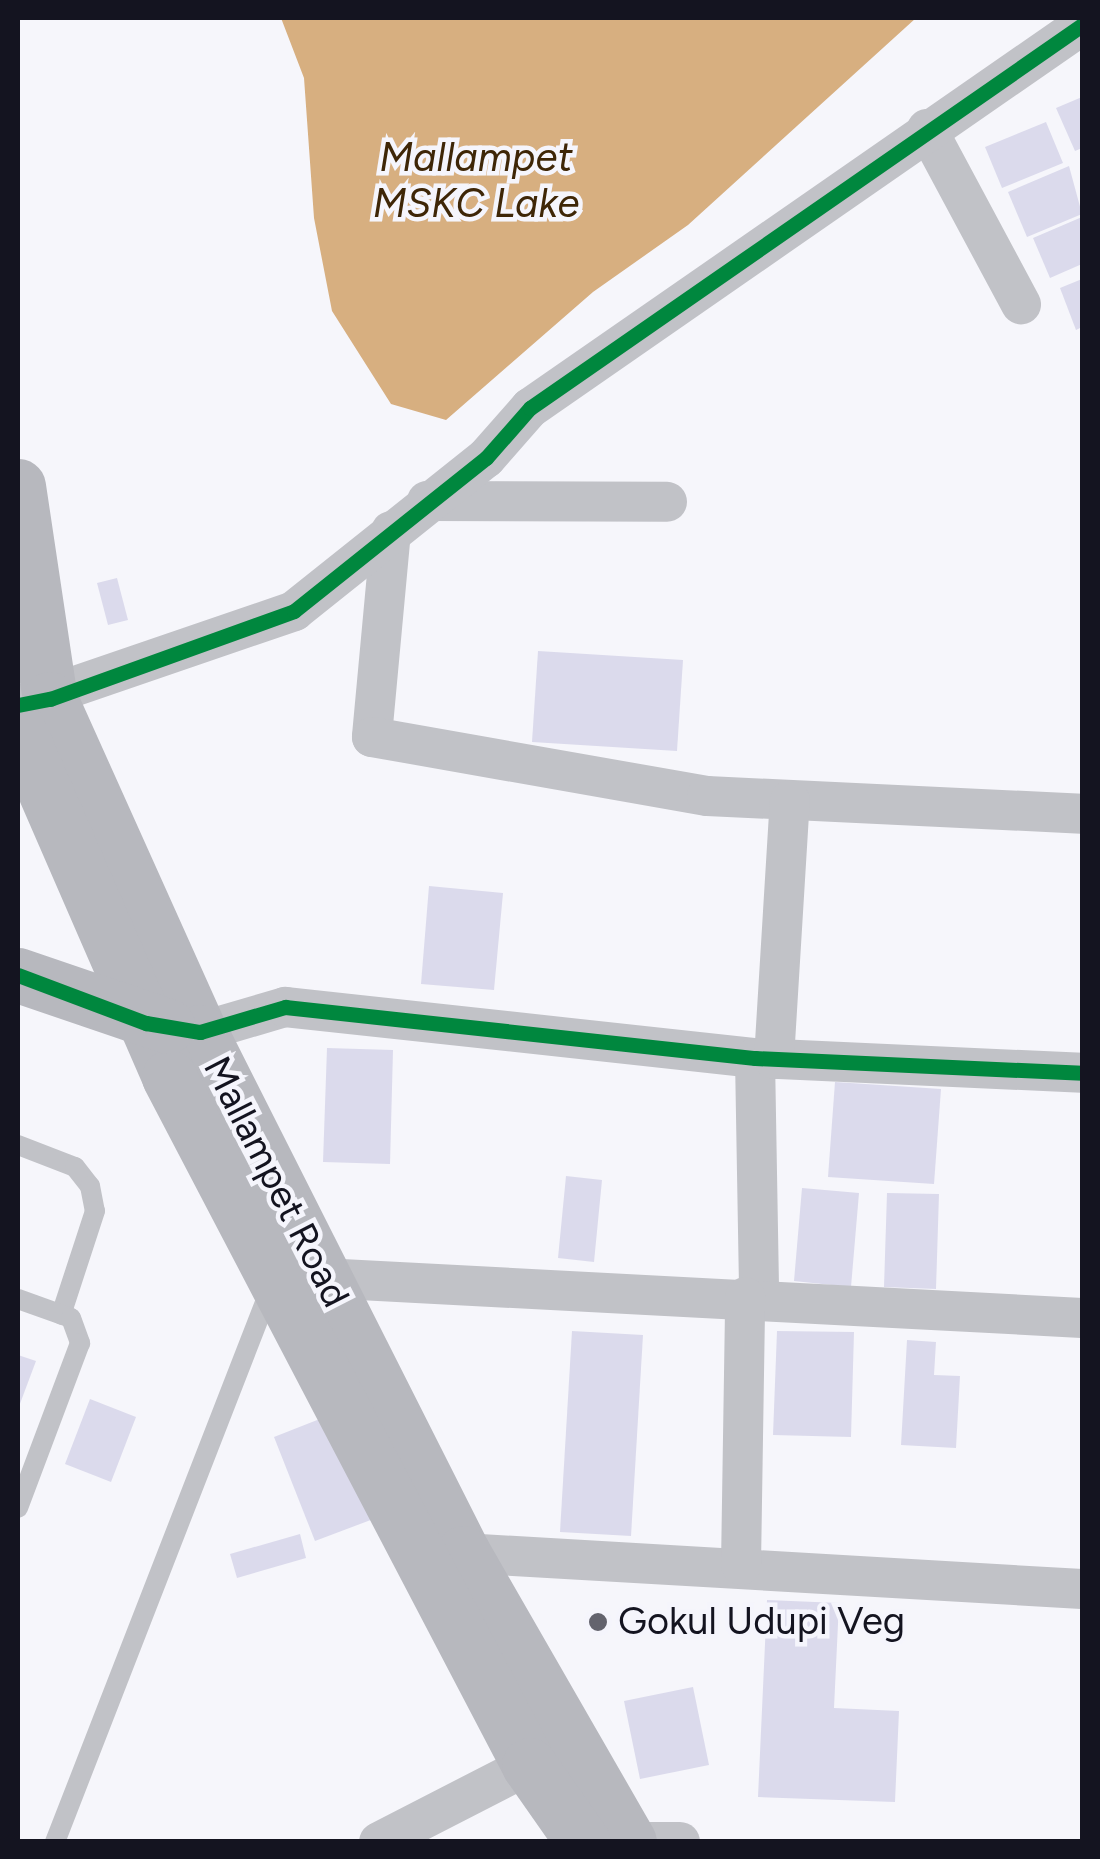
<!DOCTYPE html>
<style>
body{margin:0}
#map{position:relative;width:1100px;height:1859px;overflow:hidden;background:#f6f6fb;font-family:Figtree,sans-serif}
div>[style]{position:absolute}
.water>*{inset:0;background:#d7af80}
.building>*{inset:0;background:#dbdaec}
.lane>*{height:20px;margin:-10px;padding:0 10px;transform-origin:10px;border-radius:10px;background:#c1c2c7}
.street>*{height:40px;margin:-20px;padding:0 20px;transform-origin:20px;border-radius:20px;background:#c1c2c7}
.secondary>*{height:55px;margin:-27.5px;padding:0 27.5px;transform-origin:27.5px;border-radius:27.5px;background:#b7b8be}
.cycleway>*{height:15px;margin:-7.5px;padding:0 7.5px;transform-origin:7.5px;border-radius:7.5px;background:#00873e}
.dots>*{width:28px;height:28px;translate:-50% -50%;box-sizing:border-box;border:5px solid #f5f5fc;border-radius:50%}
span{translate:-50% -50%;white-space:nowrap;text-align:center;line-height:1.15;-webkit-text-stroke:9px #f5f5fc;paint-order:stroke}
.street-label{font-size:38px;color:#141420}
.poi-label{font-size:38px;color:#141420}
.left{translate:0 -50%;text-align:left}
.water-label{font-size:40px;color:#3e2607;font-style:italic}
.frame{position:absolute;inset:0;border:20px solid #141420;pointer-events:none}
</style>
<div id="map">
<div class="water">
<div style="clip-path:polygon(281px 18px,916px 18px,688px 225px,593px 292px,446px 420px,391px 404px,332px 311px,314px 218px,304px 78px)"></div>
</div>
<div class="building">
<div style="clip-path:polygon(1082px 97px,1082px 148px,1075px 151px,1056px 108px)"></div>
<div style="clip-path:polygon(1046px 122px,1063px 163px,1002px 188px,985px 147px)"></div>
<div style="clip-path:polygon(1069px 166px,1082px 214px,1027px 237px,1008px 192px)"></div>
<div style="clip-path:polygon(1082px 217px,1082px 264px,1050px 278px,1033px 238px)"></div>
<div style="clip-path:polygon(1082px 279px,1082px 327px,1076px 330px,1060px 288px)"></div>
<div style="clip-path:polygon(117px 578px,128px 620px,108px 625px,97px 583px)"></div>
<div style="clip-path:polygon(538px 651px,683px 660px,677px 751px,532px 742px)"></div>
<div style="clip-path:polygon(429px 886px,503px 893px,494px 990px,421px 984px)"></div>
<div style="clip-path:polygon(327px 1048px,393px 1050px,390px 1164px,323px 1162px)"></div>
<div style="clip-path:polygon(835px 1082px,941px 1089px,934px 1184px,828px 1177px)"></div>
<div style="clip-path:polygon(566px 1176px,602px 1180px,594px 1262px,558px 1258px)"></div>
<div style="clip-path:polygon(802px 1188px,859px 1193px,851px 1287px,794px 1281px)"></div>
<div style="clip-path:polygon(887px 1193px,939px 1194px,936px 1289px,884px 1287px)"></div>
<div style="clip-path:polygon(572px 1331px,643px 1335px,631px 1536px,560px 1532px)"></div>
<div style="clip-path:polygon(777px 1331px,854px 1332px,851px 1437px,773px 1435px)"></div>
<div style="clip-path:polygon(907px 1340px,936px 1342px,934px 1375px,960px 1376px,956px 1448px,901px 1445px)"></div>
<div style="clip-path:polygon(18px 1355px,36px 1361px,18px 1409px)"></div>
<div style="clip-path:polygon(90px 1399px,136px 1417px,111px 1482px,65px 1464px)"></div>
<div style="clip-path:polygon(335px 1413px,376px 1518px,315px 1541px,274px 1437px)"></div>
<div style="clip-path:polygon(300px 1534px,306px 1558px,237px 1578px,230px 1554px)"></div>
<div style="clip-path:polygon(767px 1600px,839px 1603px,834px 1708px,899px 1711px,895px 1802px,758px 1797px)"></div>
<div style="clip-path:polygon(693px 1687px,709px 1765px,640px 1779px,624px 1701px)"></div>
</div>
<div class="lane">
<div style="left:18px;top:1145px;width:61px;rotate:21.1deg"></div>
<div style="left:75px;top:1167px;width:24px;rotate:52deg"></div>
<div style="left:90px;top:1186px;width:25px;rotate:79deg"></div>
<div style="left:95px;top:1211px;width:109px;rotate:108.1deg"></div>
<div style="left:18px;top:1299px;width:56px;rotate:19.7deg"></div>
<div style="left:71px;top:1318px;width:27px;rotate:70deg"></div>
<div style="left:80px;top:1343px;width:176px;rotate:110.6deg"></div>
<div style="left:55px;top:1842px;width:596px;rotate:-68.73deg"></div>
</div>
<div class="street">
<div style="left:927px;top:129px;width:199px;rotate:61.8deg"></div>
<div style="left:427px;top:501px;width:240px;rotate:0.2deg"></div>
<div style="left:391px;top:531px;width:207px;rotate:95.3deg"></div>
<div style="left:372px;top:737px;width:340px;rotate:10deg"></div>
<div style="left:707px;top:796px;width:375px;rotate:2.7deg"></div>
<div style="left:23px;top:704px;width:287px;rotate:-18.9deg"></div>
<div style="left:294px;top:611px;width:246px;rotate:-38.6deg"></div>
<div style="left:486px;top:458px;width:67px;rotate:-48.7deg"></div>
<div style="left:530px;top:408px;width:672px;rotate:-34.75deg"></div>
<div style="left:200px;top:1032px;width:89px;rotate:-16.4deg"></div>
<div style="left:285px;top:1007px;width:473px;rotate:6.2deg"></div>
<div style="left:755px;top:1058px;width:327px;rotate:2.6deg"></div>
<div style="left:755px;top:1058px;width:239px;rotate:89deg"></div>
<div style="left:774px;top:1059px;width:259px;rotate:-86.5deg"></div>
<div style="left:303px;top:1277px;width:780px;rotate:3.01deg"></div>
<div style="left:442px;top:1563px;width:23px;rotate:-25deg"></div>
<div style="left:463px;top:1553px;width:620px;rotate:3.33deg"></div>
<div style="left:741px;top:1565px;width:268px;rotate:-89.1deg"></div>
<div style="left:379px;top:1842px;width:169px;rotate:-27.2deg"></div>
<div style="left:620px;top:1842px;width:60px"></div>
</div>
<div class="secondary">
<div style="left:18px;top:486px;width:215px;rotate:81.5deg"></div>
<div style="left:50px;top:699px;width:365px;rotate:65.8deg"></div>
<div style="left:200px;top:1032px;width:584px;rotate:63.22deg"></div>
<div style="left:463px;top:1553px;width:333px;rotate:60.1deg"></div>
<div style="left:18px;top:729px;width:379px;rotate:66.5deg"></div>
<div style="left:169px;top:1077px;width:776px;rotate:62.38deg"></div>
<div style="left:529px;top:1765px;width:94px;rotate:55deg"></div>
<div style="left:18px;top:975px;width:158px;rotate:18.8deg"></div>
</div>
<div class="cycleway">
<div style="left:18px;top:705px;width:33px;rotate:-11deg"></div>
<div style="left:50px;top:699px;width:259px;rotate:-19.8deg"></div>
<div style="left:294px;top:611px;width:246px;rotate:-38.6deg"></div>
<div style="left:486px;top:458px;width:67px;rotate:-48.7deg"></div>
<div style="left:530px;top:408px;width:672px;rotate:-34.75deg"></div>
<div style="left:18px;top:975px;width:137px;rotate:20.6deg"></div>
<div style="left:146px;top:1023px;width:55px;rotate:9.5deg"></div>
<div style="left:200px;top:1032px;width:89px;rotate:-16.4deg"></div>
<div style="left:285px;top:1007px;width:473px;rotate:6.2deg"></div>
<div style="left:755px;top:1058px;width:327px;rotate:2.6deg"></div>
</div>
<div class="dots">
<div style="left:598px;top:1622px;background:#63636d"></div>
</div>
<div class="street-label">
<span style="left:276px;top:1182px;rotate:63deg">Mallampet Road</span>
</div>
<div class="poi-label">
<span class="left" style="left:618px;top:1622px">Gokul Udupi Veg</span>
</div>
<div class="water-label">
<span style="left:476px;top:180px">Mallampet<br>MSKC Lake</span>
</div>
<div class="frame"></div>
</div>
